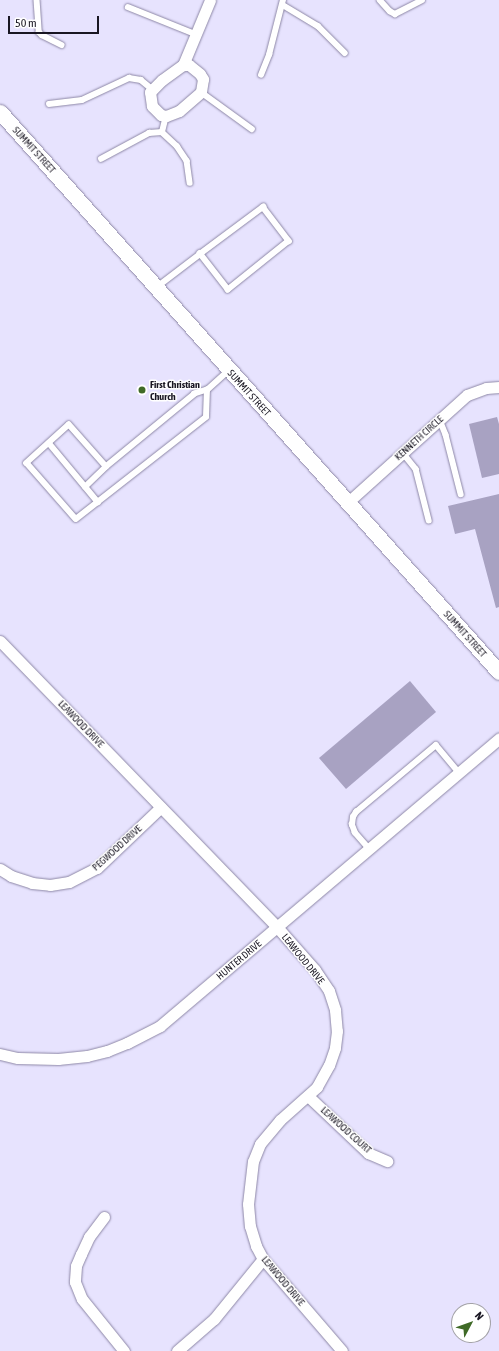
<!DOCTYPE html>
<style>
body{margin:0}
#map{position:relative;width:499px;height:1351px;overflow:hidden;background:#e7e3fe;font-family:"Asap Condensed",sans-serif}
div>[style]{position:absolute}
.building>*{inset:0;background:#a8a2c2}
.roads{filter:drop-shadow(0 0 1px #8d87a6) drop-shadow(0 0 1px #8d87a6)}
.service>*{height:5.5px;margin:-2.75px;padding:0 2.75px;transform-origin:2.75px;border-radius:2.75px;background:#fff}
.minor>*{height:11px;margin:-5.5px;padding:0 5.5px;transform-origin:5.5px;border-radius:5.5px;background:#fff}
.secondary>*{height:15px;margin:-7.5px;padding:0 7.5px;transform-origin:7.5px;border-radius:7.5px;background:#fff}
.dots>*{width:11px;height:11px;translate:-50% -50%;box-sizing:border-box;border:2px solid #fff;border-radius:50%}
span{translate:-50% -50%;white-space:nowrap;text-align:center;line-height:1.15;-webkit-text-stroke:3px #fff;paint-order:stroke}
.street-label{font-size:10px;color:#191622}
.poi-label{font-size:10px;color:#191622;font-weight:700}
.left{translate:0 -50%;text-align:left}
.north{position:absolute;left:451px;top:1303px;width:40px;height:40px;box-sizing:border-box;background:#fff;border:1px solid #a3a2a7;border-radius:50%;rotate:49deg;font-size:11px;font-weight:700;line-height:16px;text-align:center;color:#191622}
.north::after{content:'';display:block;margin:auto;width:14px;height:18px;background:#3f6a27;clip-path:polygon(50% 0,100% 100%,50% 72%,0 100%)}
.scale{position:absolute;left:8px;top:16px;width:91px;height:18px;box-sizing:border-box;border:2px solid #191622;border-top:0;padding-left:5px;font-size:12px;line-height:14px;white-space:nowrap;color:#191622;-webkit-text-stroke:3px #fff;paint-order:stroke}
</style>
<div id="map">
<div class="building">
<div style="clip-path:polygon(497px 417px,499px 424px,499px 474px,482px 478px,469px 424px)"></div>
<div style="clip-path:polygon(499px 494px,499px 607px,496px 608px,475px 529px,455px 534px,448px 506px)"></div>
<div style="clip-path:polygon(410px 681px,436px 712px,346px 789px,319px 758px)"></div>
</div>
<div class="roads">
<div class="service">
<div style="left:37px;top:0;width:32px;rotate:86deg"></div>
<div style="left:39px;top:32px;width:4px;rotate:45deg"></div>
<div style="left:42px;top:35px;width:22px;rotate:27deg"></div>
<div style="left:380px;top:0;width:15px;rotate:48deg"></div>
<div style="left:390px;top:11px;width:6px;rotate:31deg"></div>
<div style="left:395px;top:14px;width:30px;rotate:-27deg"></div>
<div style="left:283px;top:5px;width:41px;rotate:31deg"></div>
<div style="left:318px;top:26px;width:38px;rotate:45deg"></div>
<div style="left:128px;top:7px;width:72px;rotate:21.9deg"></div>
<div style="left:261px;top:75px;width:22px;rotate:-68deg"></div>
<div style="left:269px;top:55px;width:57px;rotate:-75.7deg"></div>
<div style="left:201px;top:92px;width:63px;rotate:36deg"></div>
<div style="left:49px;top:104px;width:33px;rotate:-7deg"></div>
<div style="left:82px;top:100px;width:52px;rotate:-25.1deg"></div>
<div style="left:129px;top:78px;width:12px;rotate:9deg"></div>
<div style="left:141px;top:80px;width:14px;rotate:39deg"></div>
<div style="left:162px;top:132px;width:16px;rotate:-76deg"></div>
<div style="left:101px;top:159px;width:55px;rotate:-28.4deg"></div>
<div style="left:149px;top:133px;width:13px;rotate:-4deg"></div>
<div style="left:162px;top:132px;width:21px;rotate:43deg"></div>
<div style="left:177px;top:146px;width:18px;rotate:56deg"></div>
<div style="left:187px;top:161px;width:22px;rotate:82deg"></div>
<div style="left:157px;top:287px;width:54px;rotate:-37.5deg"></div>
<div style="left:200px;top:254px;width:79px;rotate:-36.7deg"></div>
<div style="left:263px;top:207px;width:43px;rotate:52.6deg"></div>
<div style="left:289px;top:241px;width:78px;rotate:141.2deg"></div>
<div style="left:228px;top:290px;width:46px;rotate:-127.9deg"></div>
<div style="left:207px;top:390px;width:13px;rotate:162deg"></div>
<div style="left:195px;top:394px;width:115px;rotate:140.6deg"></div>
<div style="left:106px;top:467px;width:56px;rotate:-131.4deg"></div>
<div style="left:69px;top:425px;width:57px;rotate:137.9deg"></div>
<div style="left:27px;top:463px;width:74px;rotate:48.8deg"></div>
<div style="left:76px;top:519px;width:165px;rotate:-38.1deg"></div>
<div style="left:206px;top:417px;width:27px;rotate:-88deg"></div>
<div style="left:207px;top:390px;width:30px;rotate:-42deg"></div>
<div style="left:440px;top:420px;width:16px;rotate:68deg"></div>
<div style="left:446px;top:435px;width:61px;rotate:75.7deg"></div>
<div style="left:49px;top:443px;width:77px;rotate:50.3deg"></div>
<div style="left:403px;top:453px;width:21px;rotate:51deg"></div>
<div style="left:416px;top:469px;width:53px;rotate:75.7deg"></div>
<div style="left:85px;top:487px;width:29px;rotate:-44deg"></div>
<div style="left:368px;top:848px;width:20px;rotate:-131deg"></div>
<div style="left:355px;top:833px;width:9px;rotate:-111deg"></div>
<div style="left:352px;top:825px;width:8px;rotate:-83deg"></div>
<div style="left:353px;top:817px;width:6px;rotate:-59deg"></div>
<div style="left:356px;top:812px;width:104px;rotate:-39.9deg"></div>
<div style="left:436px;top:745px;width:35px;rotate:50deg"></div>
</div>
<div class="minor">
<div style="left:183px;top:65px;width:6px"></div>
<div style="left:189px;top:65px;width:14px;rotate:39deg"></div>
<div style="left:200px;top:74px;width:6px;rotate:59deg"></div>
<div style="left:203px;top:79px;width:13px;rotate:99deg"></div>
<div style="left:201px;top:92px;width:29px;rotate:139deg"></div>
<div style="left:179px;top:111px;width:14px;rotate:159deg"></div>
<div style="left:166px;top:116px;width:5px;rotate:-169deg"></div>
<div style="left:161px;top:115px;width:13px;rotate:-135deg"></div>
<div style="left:152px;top:106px;width:14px;rotate:-98deg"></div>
<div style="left:150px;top:92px;width:17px;rotate:-45deg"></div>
<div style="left:162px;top:80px;width:26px;rotate:-36deg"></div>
<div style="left:183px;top:65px;width:70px;rotate:-67.4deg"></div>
<div style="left:347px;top:503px;width:161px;rotate:-42deg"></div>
<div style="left:467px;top:395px;width:20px;rotate:-20deg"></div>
<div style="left:486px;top:388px;width:13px;rotate:-4deg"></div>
<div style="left:0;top:641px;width:398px;rotate:45.9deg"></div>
<div style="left:277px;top:927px;width:57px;rotate:48.5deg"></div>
<div style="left:315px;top:970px;width:25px;rotate:56deg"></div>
<div style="left:329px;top:991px;width:20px;rotate:72deg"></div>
<div style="left:335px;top:1010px;width:21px;rotate:85deg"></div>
<div style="left:337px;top:1031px;width:17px;rotate:97deg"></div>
<div style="left:335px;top:1048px;width:18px;rotate:109deg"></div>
<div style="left:329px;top:1065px;width:25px;rotate:119deg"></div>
<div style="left:317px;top:1087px;width:50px;rotate:138.3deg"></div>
<div style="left:280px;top:1120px;width:31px;rotate:130deg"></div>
<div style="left:260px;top:1144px;width:18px;rotate:112deg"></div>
<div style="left:253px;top:1161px;width:43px;rotate:96.6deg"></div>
<div style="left:248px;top:1204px;width:22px;rotate:85deg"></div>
<div style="left:250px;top:1226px;width:21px;rotate:73deg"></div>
<div style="left:256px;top:1246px;width:15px;rotate:62deg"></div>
<div style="left:263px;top:1259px;width:121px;rotate:49.3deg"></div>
<div style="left:0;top:869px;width:13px;rotate:32deg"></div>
<div style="left:11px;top:876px;width:22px;rotate:18deg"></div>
<div style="left:32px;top:883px;width:18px;rotate:6deg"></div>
<div style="left:50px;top:885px;width:19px;rotate:-9deg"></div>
<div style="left:69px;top:882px;width:31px;rotate:-27deg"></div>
<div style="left:97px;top:868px;width:88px;rotate:-43.6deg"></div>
<div style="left:0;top:1054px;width:18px;rotate:13deg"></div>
<div style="left:18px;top:1058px;width:40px;rotate:1.4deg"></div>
<div style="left:58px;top:1059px;width:29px;rotate:-6deg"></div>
<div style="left:87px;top:1056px;width:21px;rotate:-14deg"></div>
<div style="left:107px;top:1051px;width:22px;rotate:-22deg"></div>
<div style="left:127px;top:1043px;width:37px;rotate:-27deg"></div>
<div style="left:160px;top:1026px;width:445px;rotate:-40.3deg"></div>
<div style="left:308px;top:1096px;width:83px;rotate:43.5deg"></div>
<div style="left:368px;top:1153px;width:21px;rotate:23deg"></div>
<div style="left:104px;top:1217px;width:25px;rotate:127deg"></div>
<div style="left:89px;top:1237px;width:19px;rotate:115deg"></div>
<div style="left:81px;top:1254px;width:13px;rotate:113deg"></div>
<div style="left:76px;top:1266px;width:16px;rotate:94deg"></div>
<div style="left:75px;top:1282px;width:18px;rotate:68deg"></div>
<div style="left:82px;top:1299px;width:67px;rotate:51.1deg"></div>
<div style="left:177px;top:1351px;width:49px;rotate:-40.9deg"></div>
<div style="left:214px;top:1319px;width:77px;rotate:-50.8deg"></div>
</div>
<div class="secondary">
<div style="left:0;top:112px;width:750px;rotate:48.3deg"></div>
</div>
</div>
<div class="dots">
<div style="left:142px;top:390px;background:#3f6a27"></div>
</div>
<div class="street-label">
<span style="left:34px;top:150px;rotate:48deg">SUMMIT STREET</span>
<span style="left:249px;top:393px;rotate:48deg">SUMMIT STREET</span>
<span style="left:419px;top:438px;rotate:-42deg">KENNETH CIRCLE</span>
<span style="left:465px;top:634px;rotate:48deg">SUMMIT STREET</span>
<span style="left:81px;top:724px;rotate:46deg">LEAWOOD DRIVE</span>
<span style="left:117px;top:848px;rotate:-42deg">PEGWOOD DRIVE</span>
<span style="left:303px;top:959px;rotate:51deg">LEAWOOD DRIVE</span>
<span style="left:239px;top:960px;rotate:-40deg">HUNTER DRIVE</span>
<span style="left:346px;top:1130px;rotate:42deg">LEAWOOD COURT</span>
<span style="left:283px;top:1281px;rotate:50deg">LEAWOOD DRIVE</span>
</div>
<div class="poi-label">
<span class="left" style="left:150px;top:390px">First Christian<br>Church</span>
</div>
<div class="north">N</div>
<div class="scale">50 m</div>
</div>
